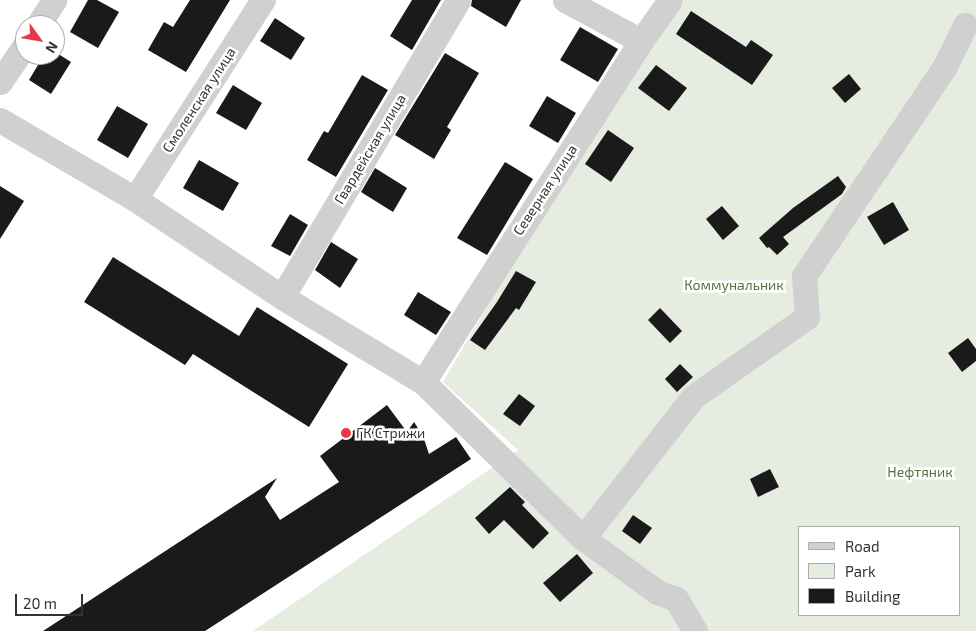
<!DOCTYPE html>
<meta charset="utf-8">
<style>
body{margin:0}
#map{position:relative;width:976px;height:631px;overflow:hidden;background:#fff;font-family:"Exo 2",sans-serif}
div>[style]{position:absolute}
.green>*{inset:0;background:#e6ecdf}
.building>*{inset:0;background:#1a1a1a}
.minor>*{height:25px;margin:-12.5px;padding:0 12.5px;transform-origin:12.5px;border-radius:12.5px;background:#d0d0d0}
.dots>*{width:14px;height:14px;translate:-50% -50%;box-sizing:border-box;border:2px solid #fff;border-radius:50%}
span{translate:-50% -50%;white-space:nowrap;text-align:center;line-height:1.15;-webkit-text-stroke:5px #fff;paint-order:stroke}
.street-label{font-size:14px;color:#333}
.park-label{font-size:14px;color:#56703f}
.poi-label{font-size:14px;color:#333}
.left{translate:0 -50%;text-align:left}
.legend{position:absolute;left:798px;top:526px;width:162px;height:90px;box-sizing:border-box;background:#fff;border:1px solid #adadad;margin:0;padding:6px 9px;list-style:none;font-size:15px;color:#333}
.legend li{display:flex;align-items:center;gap:10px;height:25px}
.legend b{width:25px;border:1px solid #adadad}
.north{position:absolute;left:15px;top:15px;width:50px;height:50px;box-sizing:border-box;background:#fff;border:1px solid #adadad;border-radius:50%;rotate:122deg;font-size:14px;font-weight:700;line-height:20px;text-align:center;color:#333}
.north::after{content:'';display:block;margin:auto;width:18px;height:22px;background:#e63946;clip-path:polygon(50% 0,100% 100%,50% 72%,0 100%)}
.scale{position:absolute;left:15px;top:594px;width:68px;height:22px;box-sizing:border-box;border:2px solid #333;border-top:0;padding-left:6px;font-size:15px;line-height:18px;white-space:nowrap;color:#333;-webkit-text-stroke:4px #fff;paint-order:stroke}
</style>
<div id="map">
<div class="green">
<div style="clip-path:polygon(evenodd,684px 0,976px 0,976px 631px,253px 631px,518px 450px,443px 382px,565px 173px,684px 0,800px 527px,960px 527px,960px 615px,800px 615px,800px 527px)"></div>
</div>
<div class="building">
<div style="clip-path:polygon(88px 0,97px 0,119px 12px,98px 48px,70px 32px)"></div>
<div style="clip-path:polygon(190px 0,230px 0,186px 72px,148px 50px,164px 22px,173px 27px)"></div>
<div style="clip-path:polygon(412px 0,441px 0,412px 50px,390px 36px)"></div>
<div style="clip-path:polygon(472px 0,521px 0,506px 27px,471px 6px)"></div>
<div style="clip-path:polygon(691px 11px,746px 47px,751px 40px,773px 55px,752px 85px,676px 34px)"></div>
<div style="clip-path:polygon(275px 18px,305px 38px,291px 60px,260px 41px)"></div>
<div style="clip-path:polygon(580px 27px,618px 49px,598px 82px,560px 60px)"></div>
<div style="clip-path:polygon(445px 53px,479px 73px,447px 127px,451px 130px,434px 159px,395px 135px)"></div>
<div style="clip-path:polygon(44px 55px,60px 55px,71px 62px,51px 94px,29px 80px)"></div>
<div style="clip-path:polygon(656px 65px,687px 88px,669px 111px,638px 88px)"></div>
<div style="clip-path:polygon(849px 74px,861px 89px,845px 103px,832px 88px)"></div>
<div style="clip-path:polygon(362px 75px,388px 90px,336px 177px,307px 160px,324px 131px,328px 133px)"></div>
<div style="clip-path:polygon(233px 85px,262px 103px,246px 130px,216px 113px)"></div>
<div style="clip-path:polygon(547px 96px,576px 113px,558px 143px,529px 126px)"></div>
<div style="clip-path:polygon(117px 106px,148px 124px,128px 158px,97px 140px)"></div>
<div style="clip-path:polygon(608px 130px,634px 148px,611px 182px,585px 164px)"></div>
<div style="clip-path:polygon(199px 160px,239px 183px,223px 211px,183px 188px)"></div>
<div style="clip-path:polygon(505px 162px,533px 179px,487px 255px,457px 238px)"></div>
<div style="clip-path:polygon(375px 168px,407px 188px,393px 212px,361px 192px)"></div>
<div style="clip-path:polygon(838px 176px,846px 187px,842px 194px,783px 237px,789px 244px,777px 255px,769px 247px,767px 248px,759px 238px,793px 208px)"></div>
<div style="clip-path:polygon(0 186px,24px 201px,0 239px)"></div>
<div style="clip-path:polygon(893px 202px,909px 230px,884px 245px,867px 217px)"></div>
<div style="clip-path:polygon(722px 206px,739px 226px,723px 240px,706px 219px)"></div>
<div style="clip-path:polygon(290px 214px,308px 225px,290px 256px,271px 246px)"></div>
<div style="clip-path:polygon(331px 242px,358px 259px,340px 288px,315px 270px)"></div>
<div style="clip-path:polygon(113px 257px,239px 336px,257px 307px,348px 364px,309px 427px,193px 354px,185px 365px,84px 302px)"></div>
<div style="clip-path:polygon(516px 271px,536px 282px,519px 310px,516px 308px,485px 350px,470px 340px,497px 302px)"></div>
<div style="clip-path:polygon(418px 292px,451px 312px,436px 335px,404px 315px)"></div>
<div style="clip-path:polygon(660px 308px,682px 331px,670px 343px,648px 320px)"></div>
<div style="clip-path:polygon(968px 338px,976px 349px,976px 361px,962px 372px,948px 353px)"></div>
<div style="clip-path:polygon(680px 364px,693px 377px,677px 392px,665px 379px)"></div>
<div style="clip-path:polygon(519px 394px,535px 406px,520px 426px,503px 414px)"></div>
<div style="clip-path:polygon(387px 405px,407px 432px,414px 422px,423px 436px,429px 454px,456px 437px,471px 459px,205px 631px,43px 631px,277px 478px,265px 497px,280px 520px,339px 482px,320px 456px)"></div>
<div style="clip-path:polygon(770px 469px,779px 487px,758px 497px,750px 479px)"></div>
<div style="clip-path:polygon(510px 487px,525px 502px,522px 505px,549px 533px,533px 549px,504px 520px,489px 534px,475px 518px)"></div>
<div style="clip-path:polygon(633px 515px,652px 528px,640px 544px,622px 531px)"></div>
<div style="clip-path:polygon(577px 554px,593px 573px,560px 602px,543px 583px)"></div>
</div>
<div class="minor">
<div style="left:565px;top:0;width:86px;rotate:28.3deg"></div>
<div style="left:38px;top:25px;width:30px;rotate:-57deg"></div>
<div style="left:0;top:82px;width:45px;rotate:-56deg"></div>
<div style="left:0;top:120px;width:156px;rotate:30.3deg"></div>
<div style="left:135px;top:199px;width:177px;rotate:33.7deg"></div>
<div style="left:282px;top:297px;width:165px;rotate:31.1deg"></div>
<div style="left:423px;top:382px;width:223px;rotate:44.3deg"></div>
<div style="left:583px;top:538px;width:92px;rotate:36.1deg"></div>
<div style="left:657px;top:592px;width:20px;rotate:20deg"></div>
<div style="left:676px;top:599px;width:37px;rotate:59deg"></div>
<div style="left:135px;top:199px;width:237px;rotate:-57.3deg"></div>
<div style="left:282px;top:297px;width:345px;rotate:-59.3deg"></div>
<div style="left:423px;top:382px;width:405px;rotate:-57.4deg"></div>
<div style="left:641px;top:41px;width:50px;rotate:-54.7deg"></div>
<div style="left:583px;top:538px;width:179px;rotate:-52deg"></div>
<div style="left:693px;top:397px;width:139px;rotate:-35.1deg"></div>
<div style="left:807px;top:317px;width:41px;rotate:-94.2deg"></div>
<div style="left:804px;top:276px;width:251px;rotate:-56.1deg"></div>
<div style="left:944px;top:68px;width:48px;rotate:-64deg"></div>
</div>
<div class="dots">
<div style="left:346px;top:433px;background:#e63946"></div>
</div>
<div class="street-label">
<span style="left:199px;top:100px;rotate:-57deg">Смоленская улица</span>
<span style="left:370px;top:149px;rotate:-59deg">Гвардейская улица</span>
<span style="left:545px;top:190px;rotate:-57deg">Северная улица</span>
</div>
<div class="park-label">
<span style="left:734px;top:285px">Коммунальник</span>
<span style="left:920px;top:472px">Нефтяник</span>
</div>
<div class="poi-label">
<span class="left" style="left:356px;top:433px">ГК Стрижи</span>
</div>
<ul class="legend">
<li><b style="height:6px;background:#d0d0d0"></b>Road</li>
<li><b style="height:14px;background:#e6ecdf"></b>Park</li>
<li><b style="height:14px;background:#1a1a1a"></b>Building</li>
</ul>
<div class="north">N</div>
<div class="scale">20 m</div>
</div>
